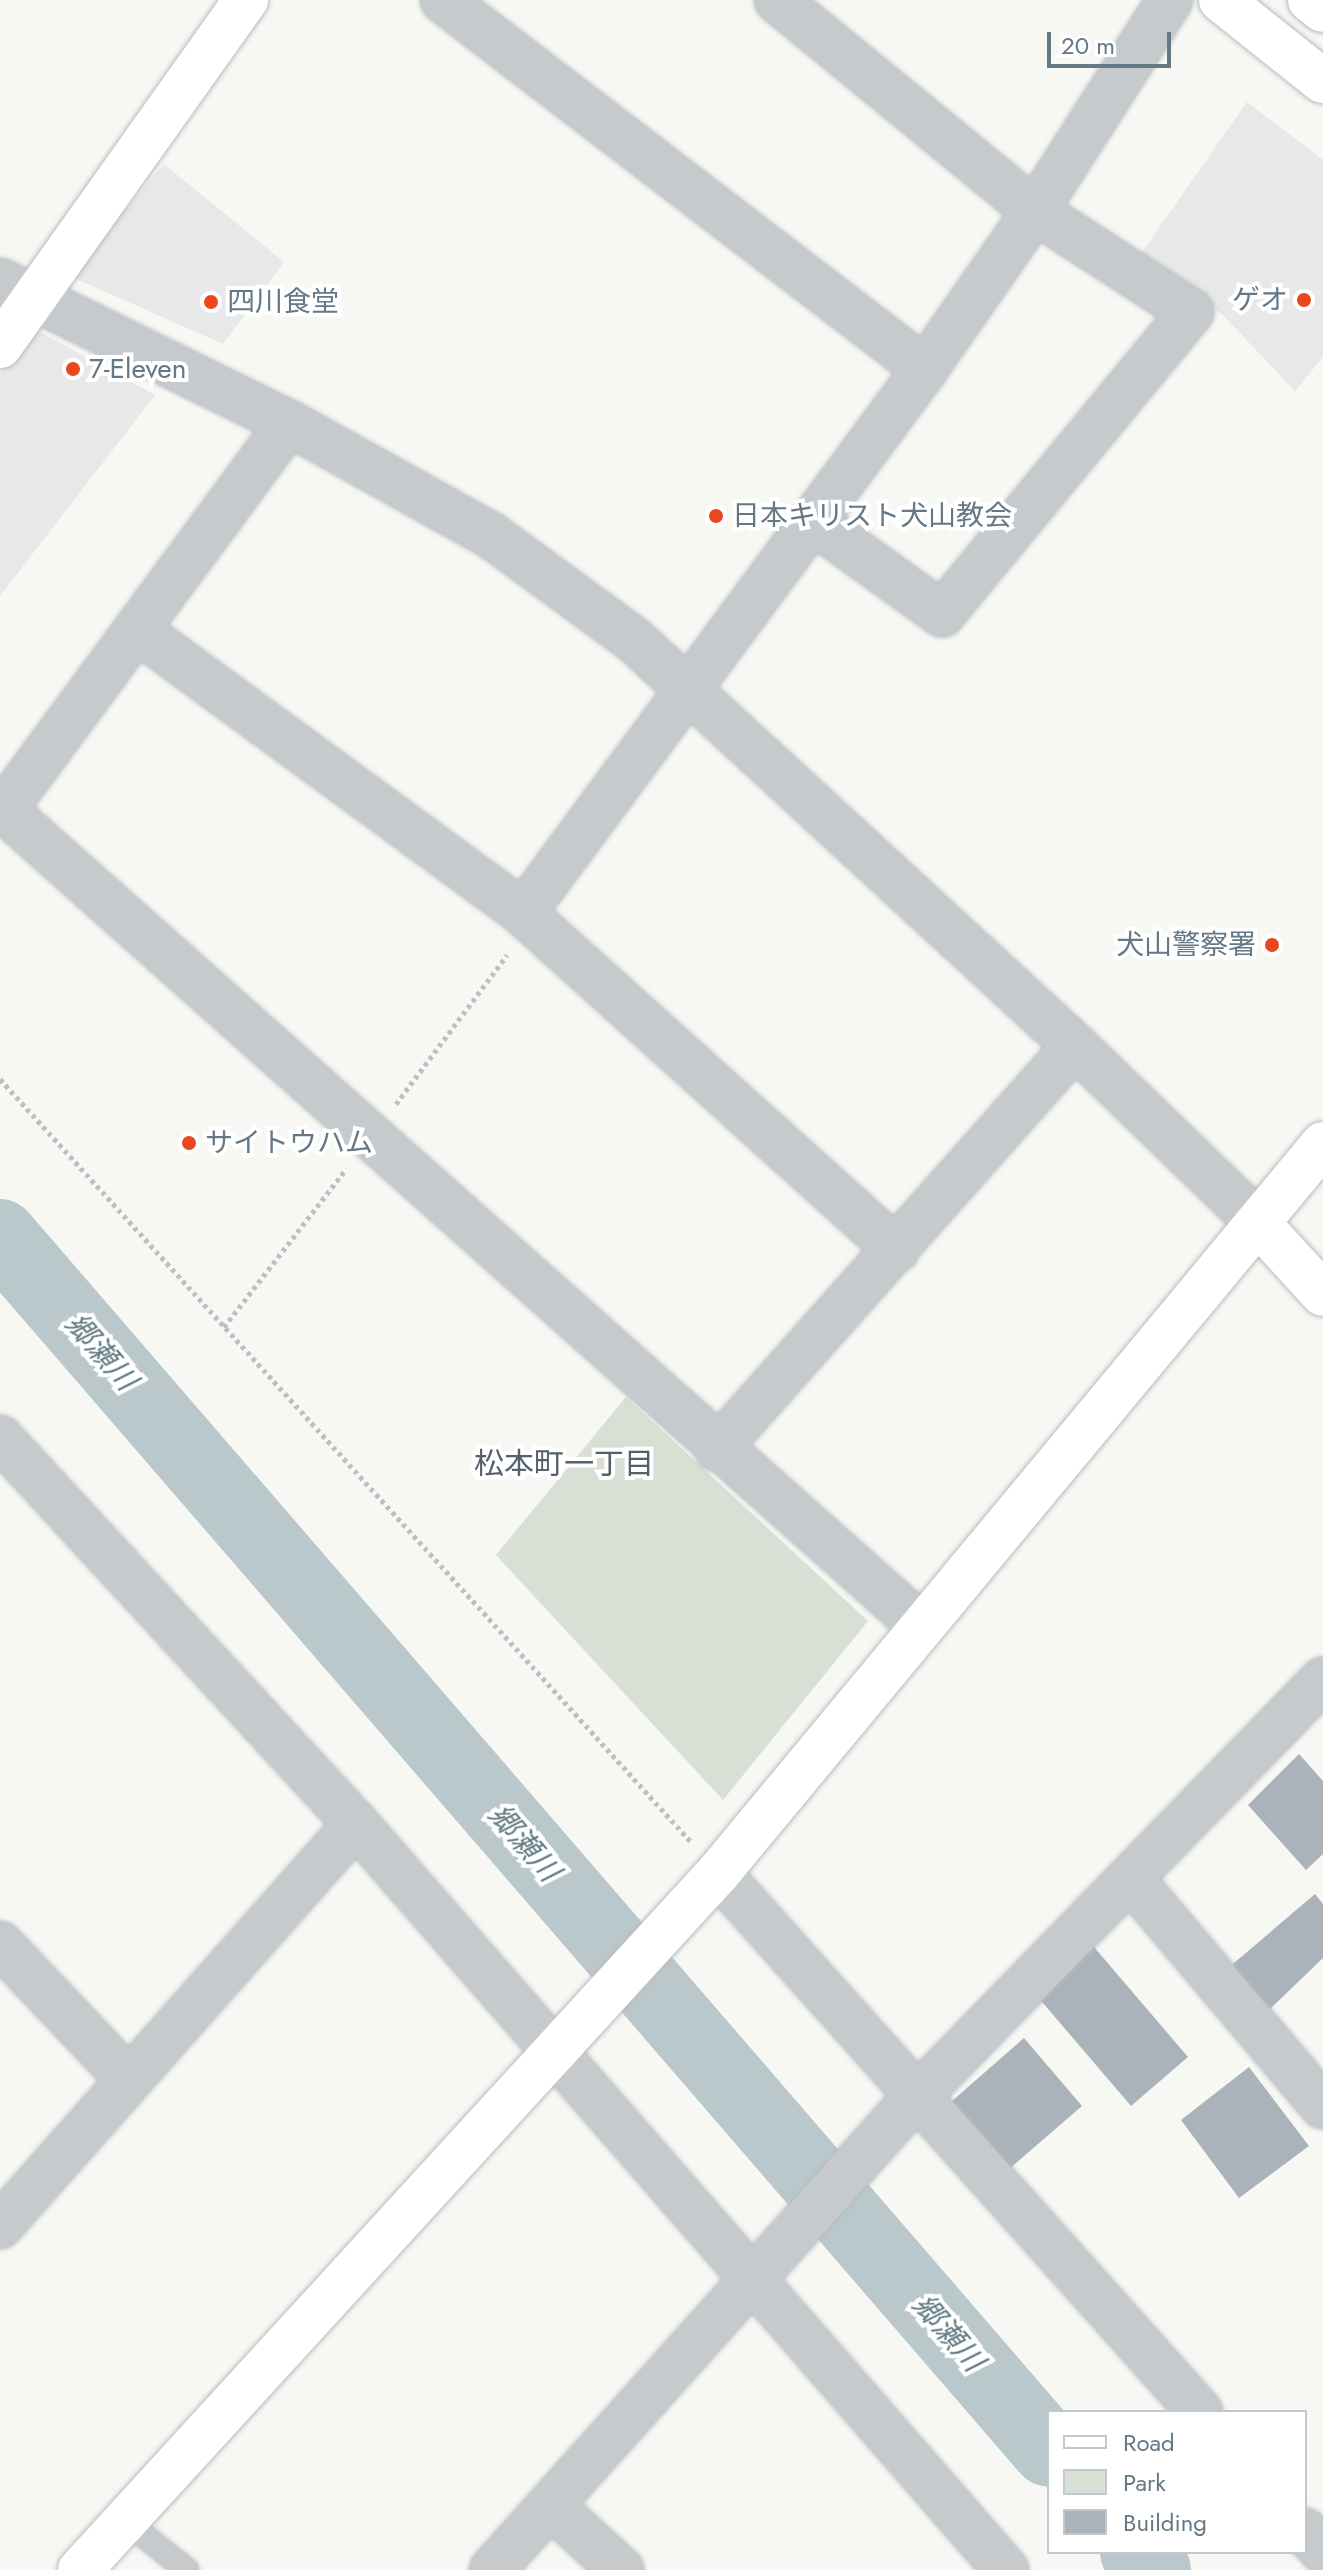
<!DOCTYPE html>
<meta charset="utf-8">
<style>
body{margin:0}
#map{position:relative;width:1323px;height:2570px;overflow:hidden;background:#f7f7f3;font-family:Jost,"Noto Sans JP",sans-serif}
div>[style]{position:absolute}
.built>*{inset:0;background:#e7e8e7}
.green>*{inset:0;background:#d8dfd4}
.river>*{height:74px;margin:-37px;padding:0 37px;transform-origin:37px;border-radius:37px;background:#bbc8cb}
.building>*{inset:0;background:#aab3b9}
.path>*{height:5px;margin-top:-2.5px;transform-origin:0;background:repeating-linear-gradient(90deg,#bdc0c2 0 4px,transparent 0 8px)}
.roads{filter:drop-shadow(0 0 2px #b6bcc0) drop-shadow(0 0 2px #b6bcc0)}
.lane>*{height:22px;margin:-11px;padding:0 11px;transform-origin:11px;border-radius:11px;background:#c6cacd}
.street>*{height:44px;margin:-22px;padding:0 22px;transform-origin:22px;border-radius:22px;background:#c6cacd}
.secondary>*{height:44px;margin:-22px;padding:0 22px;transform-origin:22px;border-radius:22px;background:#fff}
.dots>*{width:22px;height:22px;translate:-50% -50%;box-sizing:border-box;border:4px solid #fff;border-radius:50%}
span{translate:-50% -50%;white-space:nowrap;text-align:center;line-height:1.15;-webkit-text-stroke:8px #fff;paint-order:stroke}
.poi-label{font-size:28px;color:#647886}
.right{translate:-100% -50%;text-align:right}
.left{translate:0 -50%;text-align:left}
.water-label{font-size:30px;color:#607a82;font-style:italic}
.neighbourhood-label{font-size:30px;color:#53616b}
.legend{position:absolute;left:1047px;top:2410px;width:260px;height:144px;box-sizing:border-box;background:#fff;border:2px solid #c1c9cf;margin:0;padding:10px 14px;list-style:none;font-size:24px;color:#647886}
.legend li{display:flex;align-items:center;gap:16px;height:40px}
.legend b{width:40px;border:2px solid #c1c9cf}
.scale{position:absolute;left:1047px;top:32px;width:124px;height:36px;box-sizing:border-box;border:4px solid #647886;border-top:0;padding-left:10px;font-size:24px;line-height:28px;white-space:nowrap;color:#647886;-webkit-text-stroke:6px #fff;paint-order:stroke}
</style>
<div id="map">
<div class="built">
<div style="clip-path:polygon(1247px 102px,1323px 160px,1323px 357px,1295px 391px,1222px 314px,1140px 255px)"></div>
<div style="clip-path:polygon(164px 164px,284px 262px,223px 344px,70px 276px)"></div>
<div style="clip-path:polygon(33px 328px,155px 395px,0 596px,0 374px)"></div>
</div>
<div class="green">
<div style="clip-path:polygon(626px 1397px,868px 1621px,723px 1800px,496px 1555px)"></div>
</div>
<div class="river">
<div style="left:0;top:1236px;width:1604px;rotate:49.17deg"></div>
<div style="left:1137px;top:2552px;width:25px;rotate:47deg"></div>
</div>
<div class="building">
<div style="clip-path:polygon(1299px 1754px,1323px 1781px,1323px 1854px,1306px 1870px,1248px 1805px)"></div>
<div style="clip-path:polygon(1315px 1894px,1323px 1904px,1323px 1958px,1268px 2011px,1227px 1969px)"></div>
<div style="clip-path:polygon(1094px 1947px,1188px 2057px,1131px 2106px,1037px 1996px)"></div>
<div style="clip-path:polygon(1024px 2038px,1082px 2106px,1009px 2169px,952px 2101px)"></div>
<div style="clip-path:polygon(1249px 2067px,1309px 2146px,1239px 2198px,1181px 2120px)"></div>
</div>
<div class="path">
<div style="left:0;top:1079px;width:1029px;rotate:47.83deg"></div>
<div style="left:396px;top:1104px;width:186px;rotate:-53.3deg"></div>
<div style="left:224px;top:1327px;width:200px;rotate:-52.3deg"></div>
</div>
<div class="roads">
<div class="lane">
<div style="left:124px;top:2520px;width:80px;rotate:38.4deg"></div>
</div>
<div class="street">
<div style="left:443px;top:0;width:607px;rotate:37.44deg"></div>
<div style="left:777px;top:0;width:333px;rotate:39.3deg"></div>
<div style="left:1035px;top:211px;width:186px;rotate:32.9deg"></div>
<div style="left:1191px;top:312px;width:391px;rotate:129.5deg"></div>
<div style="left:942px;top:614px;width:158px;rotate:-144.3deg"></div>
<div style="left:0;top:281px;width:322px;rotate:26.2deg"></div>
<div style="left:289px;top:423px;width:232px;rotate:29.1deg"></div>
<div style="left:492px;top:536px;width:176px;rotate:36.2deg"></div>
<div style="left:634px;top:640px;width:599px;rotate:42.63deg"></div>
<div style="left:1075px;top:1046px;width:255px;rotate:44deg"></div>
<div style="left:289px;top:423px;width:481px;rotate:126.4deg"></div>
<div style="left:4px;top:810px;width:1226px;rotate:41.66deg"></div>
<div style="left:137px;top:630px;width:479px;rotate:36.2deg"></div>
<div style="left:523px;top:913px;width:503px;rotate:42.02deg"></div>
<div style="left:523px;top:913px;width:676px;rotate:-53.54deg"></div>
<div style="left:925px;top:369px;width:193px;rotate:-55.2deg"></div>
<div style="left:1035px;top:211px;width:250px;rotate:-57.4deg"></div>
<div style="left:0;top:1438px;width:525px;rotate:47.32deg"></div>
<div style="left:356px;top:1824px;width:989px;rotate:48.93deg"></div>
<div style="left:717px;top:1449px;width:539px;rotate:-48.38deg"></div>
<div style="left:718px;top:1873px;width:723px;rotate:48.2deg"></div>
<div style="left:1131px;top:1879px;width:297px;rotate:49.8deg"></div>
<div style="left:0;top:1944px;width:186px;rotate:46.5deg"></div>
<div style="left:0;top:2226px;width:537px;rotate:-48.47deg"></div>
<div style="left:551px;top:2506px;width:95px;rotate:42.4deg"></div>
<div style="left:1305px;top:2531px;width:27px;rotate:48deg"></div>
<div style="left:492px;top:2570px;width:620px;rotate:-48.14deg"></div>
<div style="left:906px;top:2108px;width:598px;rotate:-45.75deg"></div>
</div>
<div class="secondary">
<div style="left:1221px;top:0;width:130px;rotate:38.5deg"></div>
<div style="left:1310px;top:0;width:16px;rotate:38deg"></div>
<div style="left:0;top:346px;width:425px;rotate:-54.6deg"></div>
<div style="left:1258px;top:1223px;width:96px;rotate:47.5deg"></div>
<div style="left:80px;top:2570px;width:945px;rotate:-47.53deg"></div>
<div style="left:718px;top:1873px;width:947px;rotate:-50.31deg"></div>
</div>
</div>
<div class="dots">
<div style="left:1304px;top:300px;background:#eb471f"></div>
<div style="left:211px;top:302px;background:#eb471f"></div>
<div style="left:73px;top:369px;background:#eb471f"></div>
<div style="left:716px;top:516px;background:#eb471f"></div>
<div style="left:1272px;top:945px;background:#eb471f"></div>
<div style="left:189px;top:1143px;background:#eb471f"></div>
</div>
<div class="poi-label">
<span class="right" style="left:1288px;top:300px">ゲオ</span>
<span class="left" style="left:227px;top:302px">四川食堂</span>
<span class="left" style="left:89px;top:369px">7-Eleven</span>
<span class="left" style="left:732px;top:516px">日本キリスト犬山教会</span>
<span class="right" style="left:1256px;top:945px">犬山警察署</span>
<span class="left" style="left:205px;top:1143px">サイトウハム</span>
</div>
<div class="water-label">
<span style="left:101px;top:1352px;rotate:49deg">郷瀬川</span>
<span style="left:524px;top:1843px;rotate:49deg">郷瀬川</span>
<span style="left:948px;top:2333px;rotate:49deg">郷瀬川</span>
</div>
<div class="neighbourhood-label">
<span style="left:564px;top:1464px">松本町一丁目</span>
</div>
<ul class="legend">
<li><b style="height:10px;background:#fff"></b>Road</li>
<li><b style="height:22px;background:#d8dfd4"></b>Park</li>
<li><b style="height:22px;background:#aab3b9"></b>Building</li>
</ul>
<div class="scale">20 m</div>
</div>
